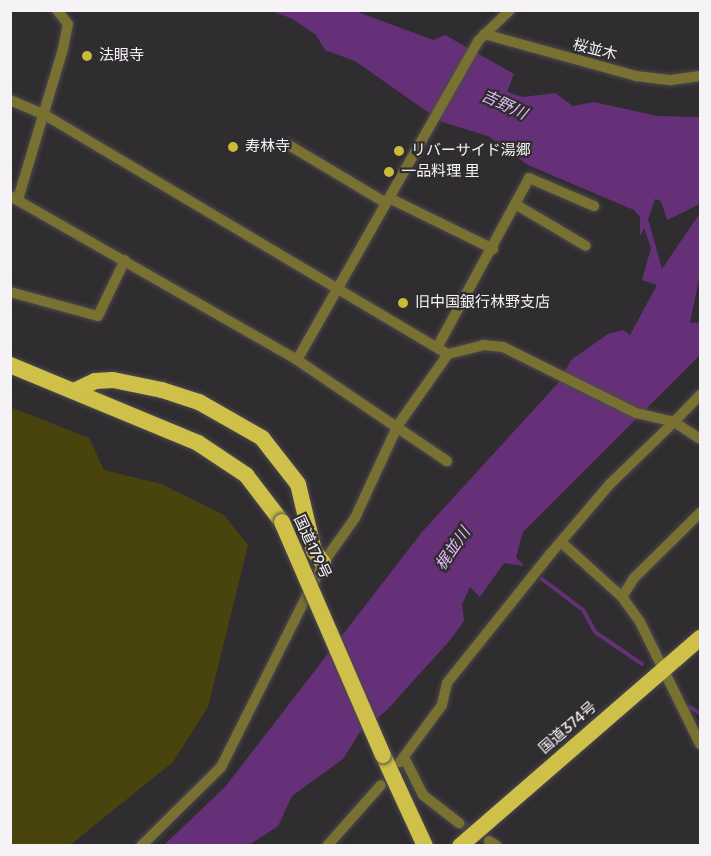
<!DOCTYPE html>
<meta charset="utf-8">
<style>
body{margin:0}
#map{position:relative;width:711px;height:856px;overflow:hidden;background:#302d31;font-family:Rubik,"Noto Sans JP",sans-serif}
div>[style]{position:absolute}
.green>*{inset:0;background:#49430e}
.water>*{inset:0;background:#663079}
.stream>*{height:4px;margin:-2px;padding:0 2px;transform-origin:2px;border-radius:2px;background:#663079}
.minor-tunnel>*{height:10px;margin-top:-5px;transform-origin:0;background:repeating-linear-gradient(90deg,#444145 0 10px,transparent 0 15px)}
.roads{filter:drop-shadow(0 0 2px #4c494d) drop-shadow(0 0 2px #4c494d)}
.minor>*{height:10px;margin:-5px;padding:0 5px;transform-origin:5px;border-radius:5px;background:#797132}
.trunk>*{height:16px;margin:-8px;padding:0 8px;transform-origin:8px;border-radius:8px;background:#cec048}
.bridges{filter:drop-shadow(0 0 2px #4c494d) drop-shadow(0 0 2px #4c494d)}
.trunk-bridge>*{height:16px;margin:-8px;padding:0 8px;transform-origin:8px;border-radius:8px;background:#cec048}
.dots>*{width:16px;height:16px;translate:-50% -50%;box-sizing:border-box;border:3px solid #302d31;border-radius:50%}
span{translate:-50% -50%;white-space:nowrap;text-align:center;line-height:1.15;-webkit-text-stroke:4.5px #302d31;paint-order:stroke}
.street-label{font-size:15px;color:#f5f3f6}
.poi-label{font-size:15px;color:#f5f3f6}
.left{translate:0 -50%;text-align:left}
.water-label{font-size:16px;color:#e4b8f5;font-style:italic}
.frame{position:absolute;inset:0;border:12px solid #f5f3f6;pointer-events:none}
</style>
<div id="map">
<div class="green">
<div style="clip-path:polygon(10px 407px,89px 438px,104px 470px,161px 484px,224px 515px,248px 545px,208px 707px,173px 762px,70px 845px,11px 845px)"></div>
</div>
<div class="water">
<div style="clip-path:polygon(272px 11px,355px 11px,433px 40px,445px 35px,514px 74px,507px 92px,523px 97px,555px 93px,573px 106px,594px 102px,657px 116px,700px 117px,700px 204px,667px 220px,661px 201px,655px 199px,648px 219px,662px 269px,700px 213px,700px 273px,690px 323px,700px 322px,700px 355px,523px 532px,516px 557px,524px 566px,504px 563px,480px 597px,470px 587px,462px 604px,464px 621px,451px 639px,387px 710px,360px 732px,343px 759px,292px 796px,278px 826px,249px 845px,163px 846px,225px 787px,422px 532px,560px 381px,571px 360px,608px 334px,623px 330px,630px 335px,657px 285px,642px 280px,651px 248px,644px 228px,640px 236px,640px 217px,634px 210px,528px 165px,488px 136px,442px 122px,355px 61px,325px 50px,316px 35px,293px 19px)"></div>
</div>
<div class="stream">
<div style="left:542px;top:579px;width:51px;rotate:37.1deg"></div>
<div style="left:583px;top:610px;width:25px;rotate:61deg"></div>
<div style="left:595px;top:632px;width:57px;rotate:34.2deg"></div>
<div style="left:689px;top:707px;width:13px;rotate:29deg"></div>
</div>
<div class="minor-tunnel">
<div style="left:459px;top:823px;width:35px;rotate:31deg"></div>
</div>
<div class="roads">
<div class="minor">
<div style="left:484px;top:34px;width:158px;rotate:15.4deg"></div>
<div style="left:636px;top:76px;width:35px;rotate:7deg"></div>
<div style="left:671px;top:80px;width:29px;rotate:-8deg"></div>
<div style="left:10px;top:100px;width:38px;rotate:23deg"></div>
<div style="left:45px;top:115px;width:469px;rotate:30.7deg"></div>
<div style="left:287px;top:144px;width:115px;rotate:30.8deg"></div>
<div style="left:10px;top:196px;width:331px;rotate:29.7deg"></div>
<div style="left:297px;top:360px;width:181px;rotate:34deg"></div>
<div style="left:389px;top:198px;width:116px;rotate:26.1deg"></div>
<div style="left:18px;top:199px;width:157px;rotate:-73.3deg"></div>
<div style="left:63px;top:49px;width:25px;rotate:-79deg"></div>
<div style="left:68px;top:24px;width:18px;rotate:-128deg"></div>
<div style="left:515px;top:204px;width:82px;rotate:30.6deg"></div>
<div style="left:10px;top:292px;width:91px;rotate:15.3deg"></div>
<div style="left:98px;top:316px;width:62px;rotate:-64.3deg"></div>
<div style="left:439px;top:344px;width:189px;rotate:-61.5deg"></div>
<div style="left:529px;top:178px;width:71px;rotate:23.3deg"></div>
<div style="left:297px;top:360px;width:367px;rotate:-60.4deg"></div>
<div style="left:478px;top:41px;width:45px;rotate:-44.1deg"></div>
<div style="left:700px;top:395px;width:37px;rotate:134deg"></div>
<div style="left:674px;top:422px;width:31px;rotate:33deg"></div>
<div style="left:561px;top:542px;width:82px;rotate:42deg"></div>
<div style="left:622px;top:597px;width:31px;rotate:54deg"></div>
<div style="left:640px;top:622px;width:136px;rotate:63.8deg"></div>
<div style="left:622px;top:597px;width:22px;rotate:-58deg"></div>
<div style="left:634px;top:578px;width:93px;rotate:-44.6deg"></div>
<div style="left:404px;top:757px;width:42px;rotate:63.4deg"></div>
<div style="left:423px;top:795px;width:46px;rotate:37.9deg"></div>
<div style="left:489px;top:841px;width:9px;rotate:32deg"></div>
<div style="left:141px;top:846px;width:112px;rotate:-44.6deg"></div>
<div style="left:221px;top:767px;width:228px;rotate:-63.4deg"></div>
<div style="left:323px;top:563px;width:55px;rotate:-54.6deg"></div>
<div style="left:355px;top:518px;width:102px;rotate:-65.2deg"></div>
<div style="left:398px;top:425px;width:87px;rotate:-54.8deg"></div>
<div style="left:448px;top:354px;width:36px;rotate:-14deg"></div>
<div style="left:483px;top:345px;width:20px;rotate:6deg"></div>
<div style="left:503px;top:347px;width:148px;rotate:26.4deg"></div>
<div style="left:636px;top:413px;width:39px;rotate:13deg"></div>
<div style="left:674px;top:422px;width:89px;rotate:135.9deg"></div>
<div style="left:610px;top:484px;width:91px;rotate:130.5deg"></div>
<div style="left:551px;top:553px;width:166px;rotate:128.7deg"></div>
<div style="left:447px;top:683px;width:23px;rotate:103deg"></div>
<div style="left:442px;top:705px;width:71px;rotate:126.4deg"></div>
<div style="left:327px;top:846px;width:81px;rotate:-48.5deg"></div>
</div>
<div class="trunk">
<div style="left:10px;top:365px;width:204px;rotate:22.5deg"></div>
<div style="left:198px;top:443px;width:58px;rotate:33.7deg"></div>
<div style="left:246px;top:475px;width:59px;rotate:52.5deg"></div>
<div style="left:76px;top:390px;width:21px;rotate:-25deg"></div>
<div style="left:95px;top:381px;width:18px;rotate:-3deg"></div>
<div style="left:113px;top:380px;width:50px;rotate:11.5deg"></div>
<div style="left:162px;top:390px;width:39px;rotate:18deg"></div>
<div style="left:199px;top:402px;width:73px;rotate:29.7deg"></div>
<div style="left:262px;top:438px;width:58px;rotate:52deg"></div>
<div style="left:298px;top:484px;width:69px;rotate:76.6deg"></div>
<div style="left:314px;top:551px;width:15px;rotate:53deg"></div>
<div style="left:383px;top:755px;width:100px;rotate:65.2deg"></div>
<div style="left:460px;top:846px;width:318px;rotate:-40.9deg"></div>
</div>
</div>
<div class="bridges">
<div class="trunk-bridge">
<div style="left:282px;top:522px;width:254px;rotate:66.6deg"></div>
</div>
</div>
<div class="dots">
<div style="left:87px;top:56px;background:#c9ba3a"></div>
<div style="left:233px;top:147px;background:#c9ba3a"></div>
<div style="left:399px;top:151px;background:#c9ba3a"></div>
<div style="left:389px;top:172px;background:#c9ba3a"></div>
<div style="left:403px;top:303px;background:#c9ba3a"></div>
</div>
<div class="street-label">
<span style="left:595px;top:50px;rotate:14deg">桜並木</span>
<span style="left:312px;top:547px;rotate:65deg">国道179号</span>
<span style="left:568px;top:728px;rotate:-41deg">国道374号</span>
</div>
<div class="poi-label">
<span class="left" style="left:99px;top:56px">法眼寺</span>
<span class="left" style="left:245px;top:147px">寿林寺</span>
<span class="left" style="left:411px;top:151px">リバーサイド湯郷</span>
<span class="left" style="left:401px;top:172px">一品料理 里</span>
<span class="left" style="left:415px;top:303px">旧中国銀行林野支店</span>
</div>
<div class="water-label">
<span style="left:504px;top:105px;rotate:25deg">吉野川</span>
<span style="left:453px;top:549px;rotate:-55deg">梶並川</span>
</div>
<div class="frame"></div>
</div>
